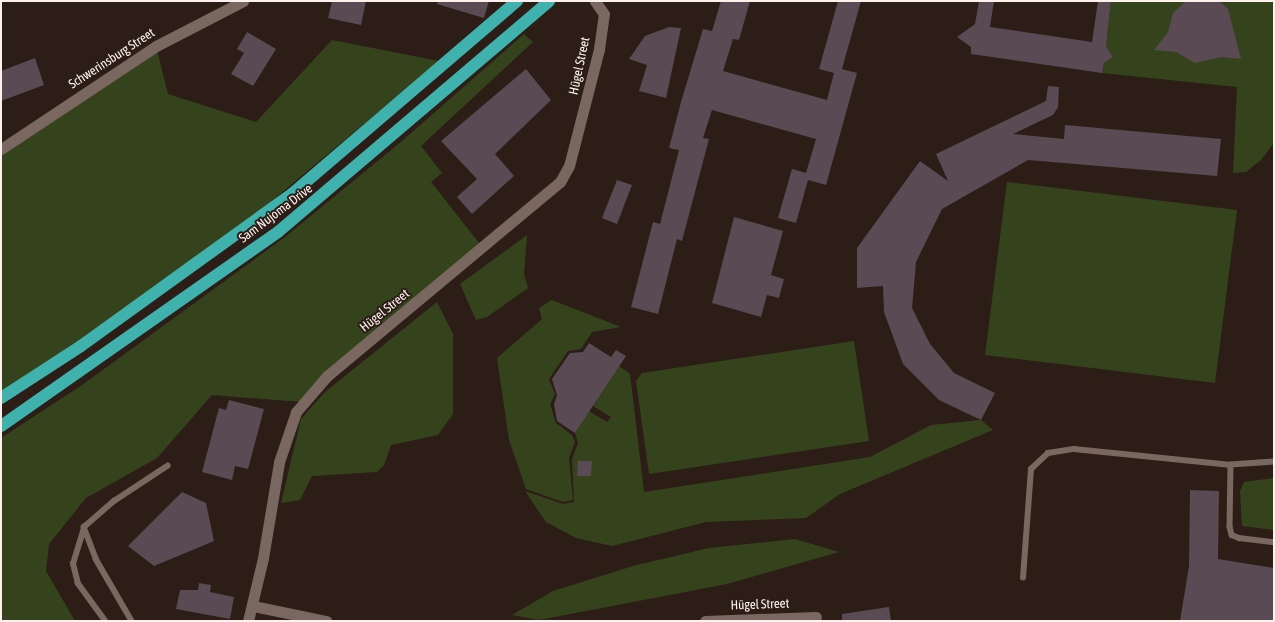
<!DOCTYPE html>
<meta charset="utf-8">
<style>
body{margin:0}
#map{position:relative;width:1275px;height:622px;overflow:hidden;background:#2c1d17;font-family:"Asap Condensed",sans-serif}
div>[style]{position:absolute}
.green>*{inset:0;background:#35431d}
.building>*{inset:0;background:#594a54}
.lane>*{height:5.5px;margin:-2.75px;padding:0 2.75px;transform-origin:2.75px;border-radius:2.75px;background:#796760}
.street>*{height:11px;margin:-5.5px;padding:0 5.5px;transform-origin:5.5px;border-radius:5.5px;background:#796760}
.highway>*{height:12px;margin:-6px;padding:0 6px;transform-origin:6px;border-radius:6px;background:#3fb2ae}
span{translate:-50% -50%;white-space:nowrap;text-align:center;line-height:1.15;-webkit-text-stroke:4px #2c1d17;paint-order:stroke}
.street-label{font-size:13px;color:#fcf1ed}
.frame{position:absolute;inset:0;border:2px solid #fcf1ed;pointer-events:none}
</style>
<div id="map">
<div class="green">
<div style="clip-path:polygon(1111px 1px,1274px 1px,1274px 143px,1261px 160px,1246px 172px,1233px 173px,1237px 87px,1102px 73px,1104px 63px,1113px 57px,1106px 46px)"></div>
<div style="clip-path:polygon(524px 34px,533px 42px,421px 146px,442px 173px,431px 182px,483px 248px,303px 402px,212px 395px,157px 458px,86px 498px,49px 544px,46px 571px,75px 621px,1px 621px,1px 438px,82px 385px,285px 237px,402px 141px)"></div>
<div style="clip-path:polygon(332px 40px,439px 61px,195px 265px,1px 398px,1px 149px,156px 46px,168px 94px,256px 122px)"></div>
<div style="clip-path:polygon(1007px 182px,1237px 210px,1215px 383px,985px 355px)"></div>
<div style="clip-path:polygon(527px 235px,524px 274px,528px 288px,487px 317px,476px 320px,460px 284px)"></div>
<div style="clip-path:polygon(552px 300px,621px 327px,592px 332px,581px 349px,568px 351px,549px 379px,555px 394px,550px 404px,556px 423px,572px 435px,575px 442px,569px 458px,573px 500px,563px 502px,526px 489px,509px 440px,497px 358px,542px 319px,539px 308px)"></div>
<div style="clip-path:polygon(437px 302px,453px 334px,453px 414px,438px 435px,391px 445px,384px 465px,377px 472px,312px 476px,300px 500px,281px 503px,301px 419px,325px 392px)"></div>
<div style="clip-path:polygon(854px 341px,869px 441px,649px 474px,636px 381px,642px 373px)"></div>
<div style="clip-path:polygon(619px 366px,630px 374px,644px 492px,870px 457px,931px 425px,981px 420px,993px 430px,840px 494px,806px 518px,706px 522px,612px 546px,576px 538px,546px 522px,525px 491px,563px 504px,574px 502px,572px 459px,578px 443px,575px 433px,589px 411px,607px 422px,611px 417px,593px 406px)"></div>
<div style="clip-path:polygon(1274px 478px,1274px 530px,1242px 526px,1240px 491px,1244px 482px)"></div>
<div style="clip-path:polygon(795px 539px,839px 552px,727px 584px,539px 620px,512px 615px,553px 591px,633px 566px,709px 548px)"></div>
</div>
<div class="building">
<div style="clip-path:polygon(332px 1px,366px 1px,361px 25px,328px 18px)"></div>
<div style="clip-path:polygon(438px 1px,489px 1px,484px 18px,437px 4px)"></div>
<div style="clip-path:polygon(721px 1px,750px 1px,739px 40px,733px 39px,723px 71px,827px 100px,834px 73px,819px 69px,838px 1px,861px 1px,842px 69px,857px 73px,826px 185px,808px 180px,796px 223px,778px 218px,792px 169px,806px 173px,816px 139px,712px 110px,703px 138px,709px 139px,682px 241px,677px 239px,658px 314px,631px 307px,653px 222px,660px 224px,679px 150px,669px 148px,681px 102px,703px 29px,712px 31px)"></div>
<div style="clip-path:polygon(979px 1px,994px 1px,990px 27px,1092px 42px,1098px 1px,1111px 1px,1106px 46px,1113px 57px,1104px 63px,1102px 73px,971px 54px,971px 47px,957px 37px,975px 24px)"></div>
<div style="clip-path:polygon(1186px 1px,1219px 1px,1228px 9px,1241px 59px,1222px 57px,1195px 63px,1176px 52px,1154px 50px,1168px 32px,1173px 13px)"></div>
<div style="clip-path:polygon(669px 27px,681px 28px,666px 98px,639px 91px,647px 65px,629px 59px,645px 36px)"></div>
<div style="clip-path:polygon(247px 32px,276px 49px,253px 86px,231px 74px,244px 53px,237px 49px)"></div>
<div style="clip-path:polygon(35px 58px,44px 85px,1px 101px,1px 71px)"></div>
<div style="clip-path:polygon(526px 69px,551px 100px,495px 154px,514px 176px,472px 214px,457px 197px,477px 179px,441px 141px)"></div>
<div style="clip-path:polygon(1048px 86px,1059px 87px,1058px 107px,1053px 115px,1013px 134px,1064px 139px,1065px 125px,1221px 139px,1217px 176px,1028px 160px,942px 209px,916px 262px,912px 308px,930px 344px,954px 373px,995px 393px,981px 420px,939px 400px,903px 364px,884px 312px,883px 286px,857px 288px,857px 248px,920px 161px,948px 181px,936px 154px,1046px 101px)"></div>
<div style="clip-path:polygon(617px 180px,632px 185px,617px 224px,602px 218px)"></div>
<div style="clip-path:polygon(734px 217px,783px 231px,771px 275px,784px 279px,779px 298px,767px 295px,761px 317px,712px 303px)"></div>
<div style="clip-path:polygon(589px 343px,611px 357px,616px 350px,626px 356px,575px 433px,557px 421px,554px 404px,557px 395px,552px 379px,570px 353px,583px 352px)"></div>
<div style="clip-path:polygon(229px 400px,264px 409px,248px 469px,235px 466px,232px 480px,202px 472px,219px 408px,226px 410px)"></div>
<div style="clip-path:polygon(578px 461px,592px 461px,591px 476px,577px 476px)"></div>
<div style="clip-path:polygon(1190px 490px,1219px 491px,1218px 559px,1274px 568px,1274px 621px,1180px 621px,1189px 566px)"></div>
<div style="clip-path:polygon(182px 492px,206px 503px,214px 541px,154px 566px,128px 546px)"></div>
<div style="clip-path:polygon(199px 583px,211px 585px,210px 592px,234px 597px,230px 619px,176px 609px,180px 590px,198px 590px)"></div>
<div style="clip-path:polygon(889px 607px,891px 621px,842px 621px,842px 614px)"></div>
</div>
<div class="lane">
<div style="left:1274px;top:462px;width:43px;rotate:176deg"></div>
<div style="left:1231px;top:465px;width:62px;rotate:90.9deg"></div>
<div style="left:1230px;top:527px;width:8px;rotate:76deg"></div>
<div style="left:1232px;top:535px;width:8px;rotate:23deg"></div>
<div style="left:1239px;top:538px;width:35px;rotate:7deg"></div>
<div style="left:84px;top:527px;width:34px;rotate:69deg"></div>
<div style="left:96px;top:559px;width:72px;rotate:59.9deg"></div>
<div style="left:1023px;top:578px;width:109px;rotate:-85.8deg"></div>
<div style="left:1031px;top:469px;width:23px;rotate:-43deg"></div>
<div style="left:1048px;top:453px;width:26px;rotate:-9deg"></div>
<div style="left:1074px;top:449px;width:158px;rotate:5.8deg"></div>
<div style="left:105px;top:621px;width:46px;rotate:-126.1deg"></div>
<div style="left:78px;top:584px;width:21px;rotate:-104deg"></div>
<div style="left:73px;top:564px;width:39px;rotate:-73deg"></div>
<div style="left:84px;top:527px;width:40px;rotate:-41deg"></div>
<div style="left:114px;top:501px;width:64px;rotate:-33.4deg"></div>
</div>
<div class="street">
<div style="left:1px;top:149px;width:186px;rotate:-33.6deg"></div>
<div style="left:156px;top:46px;width:98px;rotate:-27.3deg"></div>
<div style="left:253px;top:606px;width:75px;rotate:11.6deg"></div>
<div style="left:248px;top:621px;width:65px;rotate:-76.6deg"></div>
<div style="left:263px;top:558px;width:97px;rotate:-80.5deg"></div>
<div style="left:279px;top:462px;width:53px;rotate:-71.2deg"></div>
<div style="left:296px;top:412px;width:48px;rotate:-49.3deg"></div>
<div style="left:327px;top:376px;width:303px;rotate:-39.8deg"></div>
<div style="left:560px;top:182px;width:18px;rotate:-61deg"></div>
<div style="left:569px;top:166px;width:121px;rotate:-75.6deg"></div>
<div style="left:599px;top:49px;width:35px;rotate:-82deg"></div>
<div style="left:604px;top:14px;width:16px;rotate:-125deg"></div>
<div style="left:705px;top:621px;width:111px;rotate:-2.1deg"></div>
</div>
<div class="highway">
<div style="left:1px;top:398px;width:95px;rotate:-33deg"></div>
<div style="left:81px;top:346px;width:261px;rotate:-35.8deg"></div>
<div style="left:293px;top:193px;width:295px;rotate:-40.6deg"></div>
<div style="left:1px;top:426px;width:338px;rotate:-35deg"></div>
<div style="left:278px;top:232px;width:356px;rotate:-40.4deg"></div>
</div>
<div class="street-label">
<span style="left:112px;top:59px;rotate:-33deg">Schwerinsburg Street</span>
<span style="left:580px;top:66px;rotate:-78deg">Hügel Street</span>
<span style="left:276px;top:214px;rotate:-37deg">Sam Nujoma Drive</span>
<span style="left:385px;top:311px;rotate:-39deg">Hügel Street</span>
<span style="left:760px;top:605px;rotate:-2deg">Hügel Street</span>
</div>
<div class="frame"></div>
</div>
